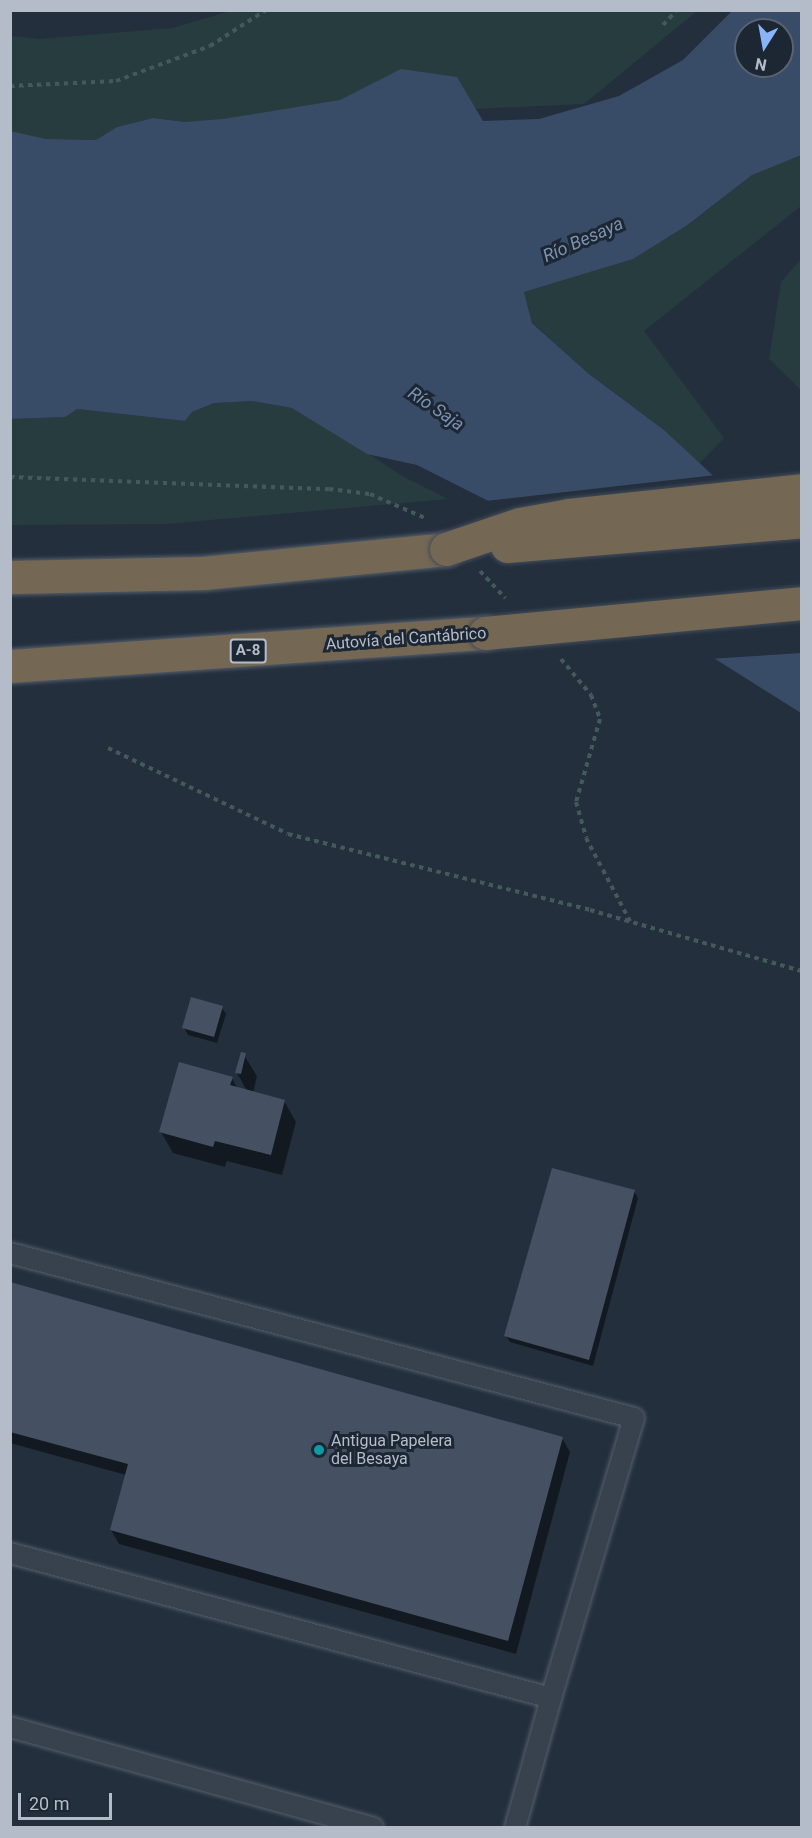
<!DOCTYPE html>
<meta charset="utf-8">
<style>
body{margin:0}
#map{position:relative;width:812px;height:1838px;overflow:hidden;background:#242f3e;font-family:Roboto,sans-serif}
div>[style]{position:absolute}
.green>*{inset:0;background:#263c3f}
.water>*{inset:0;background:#394c67}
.pier>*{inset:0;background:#242f3e}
.shadow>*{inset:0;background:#0007}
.building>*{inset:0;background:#455162}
.path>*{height:4px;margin-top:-2px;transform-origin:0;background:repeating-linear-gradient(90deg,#44595c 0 4.5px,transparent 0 9px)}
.roads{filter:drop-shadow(0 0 2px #565f6c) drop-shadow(0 0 2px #565f6c)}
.service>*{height:20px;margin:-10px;padding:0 10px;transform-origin:10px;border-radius:10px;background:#38414e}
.motorway>*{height:33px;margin:-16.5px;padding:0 16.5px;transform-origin:16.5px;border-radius:16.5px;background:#746855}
.bridges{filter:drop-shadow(0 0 2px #434c59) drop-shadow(0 0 2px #434c59)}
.motorway-bridge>*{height:33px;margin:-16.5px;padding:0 16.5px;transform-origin:16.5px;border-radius:16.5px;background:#746855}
.dots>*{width:16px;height:16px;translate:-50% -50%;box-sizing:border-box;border:3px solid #1d2633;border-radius:50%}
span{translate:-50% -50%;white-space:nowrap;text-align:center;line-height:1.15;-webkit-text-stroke:6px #1d2633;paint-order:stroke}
.shield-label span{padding:2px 4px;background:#1d2633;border:2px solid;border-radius:4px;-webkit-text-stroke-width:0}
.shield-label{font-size:15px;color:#b4bcc9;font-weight:700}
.street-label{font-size:16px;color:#b4bcc9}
.poi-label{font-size:16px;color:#b4bcc9}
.left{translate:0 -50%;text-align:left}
.water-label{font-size:18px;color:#7c92b1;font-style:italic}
.frame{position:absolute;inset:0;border:12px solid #b4bcc9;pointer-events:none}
.north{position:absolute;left:734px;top:18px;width:60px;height:60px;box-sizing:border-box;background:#1d2633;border:2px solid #59626f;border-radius:50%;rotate:191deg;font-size:16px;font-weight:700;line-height:24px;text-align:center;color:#b4bcc9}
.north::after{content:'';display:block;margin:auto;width:21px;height:27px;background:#8ab4f8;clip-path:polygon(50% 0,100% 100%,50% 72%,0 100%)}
.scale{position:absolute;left:18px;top:1793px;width:94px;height:27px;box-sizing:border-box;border:3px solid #b4bcc9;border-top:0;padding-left:8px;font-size:18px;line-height:21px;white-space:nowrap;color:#b4bcc9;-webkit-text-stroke:4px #1d2633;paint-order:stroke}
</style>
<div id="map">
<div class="green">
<div style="clip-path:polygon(234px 10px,697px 11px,584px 104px,185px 122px,153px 118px,117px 127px,96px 140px,46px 139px,11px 131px,11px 36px,39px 39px,172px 28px)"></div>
<div style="clip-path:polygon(801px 129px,801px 206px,644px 331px,724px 438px,699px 464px,664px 430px,589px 374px,532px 322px,524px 292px,633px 259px,686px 226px,752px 175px)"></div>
<div style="clip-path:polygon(801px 259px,801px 390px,769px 359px,781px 282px)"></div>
<div style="clip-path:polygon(252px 401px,292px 408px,327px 426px,402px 476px,448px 499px,166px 524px,11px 525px,11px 419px,64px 417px,77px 409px,185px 421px,192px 412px,214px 403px)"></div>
</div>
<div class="water">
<div style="clip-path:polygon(evenodd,732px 11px,801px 11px,801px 155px,752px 175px,686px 226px,633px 259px,524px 292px,532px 323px,589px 374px,664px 430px,722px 484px,801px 577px,801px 713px,701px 650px,548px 531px,417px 465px,367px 454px,292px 408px,252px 401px,214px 403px,192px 412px,185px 421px,77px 409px,65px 417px,11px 419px,11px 131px,46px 139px,96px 140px,117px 127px,153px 118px,185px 122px,223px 119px,340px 100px,401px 69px,457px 77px,483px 121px,539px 119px,619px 96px,683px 60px,732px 11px,746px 30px,782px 30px,782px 66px,746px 66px,746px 30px)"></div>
</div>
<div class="pier">
<div style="clip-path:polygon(716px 475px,790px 550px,802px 571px,801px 653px,708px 659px,613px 592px,546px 533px,486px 501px)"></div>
</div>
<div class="shadow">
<div style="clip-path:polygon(222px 1008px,226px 1014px,217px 1043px,188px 1035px,184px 1028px)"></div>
<div style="clip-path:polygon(244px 1055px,257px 1076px,253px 1093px,284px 1101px,296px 1122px,282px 1175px,227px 1161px,225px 1167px,173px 1153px,161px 1132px,232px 1078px,237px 1088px,247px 1091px,237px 1073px)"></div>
<div style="clip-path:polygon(634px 1191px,638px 1198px,593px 1366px,510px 1342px,506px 1336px)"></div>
<div style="clip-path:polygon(10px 1284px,562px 1438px,570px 1452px,516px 1654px,119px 1544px,111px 1530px,126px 1475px,10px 1443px)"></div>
</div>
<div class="building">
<div style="clip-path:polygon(191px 997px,223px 1006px,214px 1037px,182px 1028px)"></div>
<div style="clip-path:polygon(241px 1052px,246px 1053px,241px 1074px,235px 1073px)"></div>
<div style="clip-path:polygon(179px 1062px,233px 1077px,230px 1085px,285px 1100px,271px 1155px,215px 1141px,213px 1147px,159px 1132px)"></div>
<div style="clip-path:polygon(552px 1168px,635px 1190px,589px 1360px,504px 1336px)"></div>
<div style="clip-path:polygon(10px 1282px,563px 1437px,508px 1641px,110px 1530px,128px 1464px,10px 1432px)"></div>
</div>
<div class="path">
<div style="left:663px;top:25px;width:21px;rotate:-47deg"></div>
<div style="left:10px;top:86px;width:106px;rotate:-2.7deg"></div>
<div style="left:116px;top:81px;width:100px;rotate:-20.4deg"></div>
<div style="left:210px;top:46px;width:67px;rotate:-32.7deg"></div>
<div style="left:10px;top:477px;width:319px;rotate:2.2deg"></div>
<div style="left:329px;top:489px;width:41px;rotate:7deg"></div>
<div style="left:370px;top:494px;width:60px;rotate:23.6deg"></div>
<div style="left:480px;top:571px;width:37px;rotate:47deg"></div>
<div style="left:561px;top:659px;width:47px;rotate:50.2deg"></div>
<div style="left:591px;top:695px;width:26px;rotate:69deg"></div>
<div style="left:600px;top:719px;width:86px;rotate:106.1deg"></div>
<div style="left:576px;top:802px;width:37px;rotate:74deg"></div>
<div style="left:586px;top:838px;width:94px;rotate:62.1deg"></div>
<div style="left:108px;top:748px;width:199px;rotate:25.5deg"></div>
<div style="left:288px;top:834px;width:311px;rotate:14.1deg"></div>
<div style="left:590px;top:910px;width:221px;rotate:16.1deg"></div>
</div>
<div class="roads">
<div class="service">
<div style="left:10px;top:1253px;width:645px;rotate:14.81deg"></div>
<div style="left:634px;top:1418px;width:292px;rotate:106.5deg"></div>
<div style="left:551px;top:1698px;width:560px;rotate:-165deg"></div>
<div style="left:10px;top:1727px;width:377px;rotate:15.5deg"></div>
<div style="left:515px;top:1828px;width:135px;rotate:-74.5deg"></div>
</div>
<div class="motorway">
<div style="left:10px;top:577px;width:193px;rotate:-1.2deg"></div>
<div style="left:203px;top:573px;width:244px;rotate:-5.6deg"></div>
<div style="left:10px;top:666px;width:476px;rotate:-4deg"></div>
</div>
</div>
<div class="bridges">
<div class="motorway-bridge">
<div style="left:507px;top:546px;width:296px;rotate:-4.8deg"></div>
<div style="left:446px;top:549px;width:78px;rotate:-18.7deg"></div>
<div style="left:520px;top:524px;width:50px;rotate:-10.4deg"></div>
<div style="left:569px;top:515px;width:234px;rotate:-6.1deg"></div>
<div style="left:485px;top:633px;width:318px;rotate:-5.4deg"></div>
</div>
</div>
<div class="dots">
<div style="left:319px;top:1450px;background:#0f9aa8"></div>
</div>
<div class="shield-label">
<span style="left:248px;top:651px">A-8</span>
</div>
<div class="street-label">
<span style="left:406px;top:639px;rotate:-4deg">Autovía del Cantábrico</span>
</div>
<div class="poi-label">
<span class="left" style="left:331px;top:1450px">Antigua Papelera<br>del Besaya</span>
</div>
<div class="water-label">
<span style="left:583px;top:240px;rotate:-24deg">Río Besaya</span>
<span style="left:436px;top:409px;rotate:34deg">Río Saja</span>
</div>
<div class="frame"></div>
<div class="north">N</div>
<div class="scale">20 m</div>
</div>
